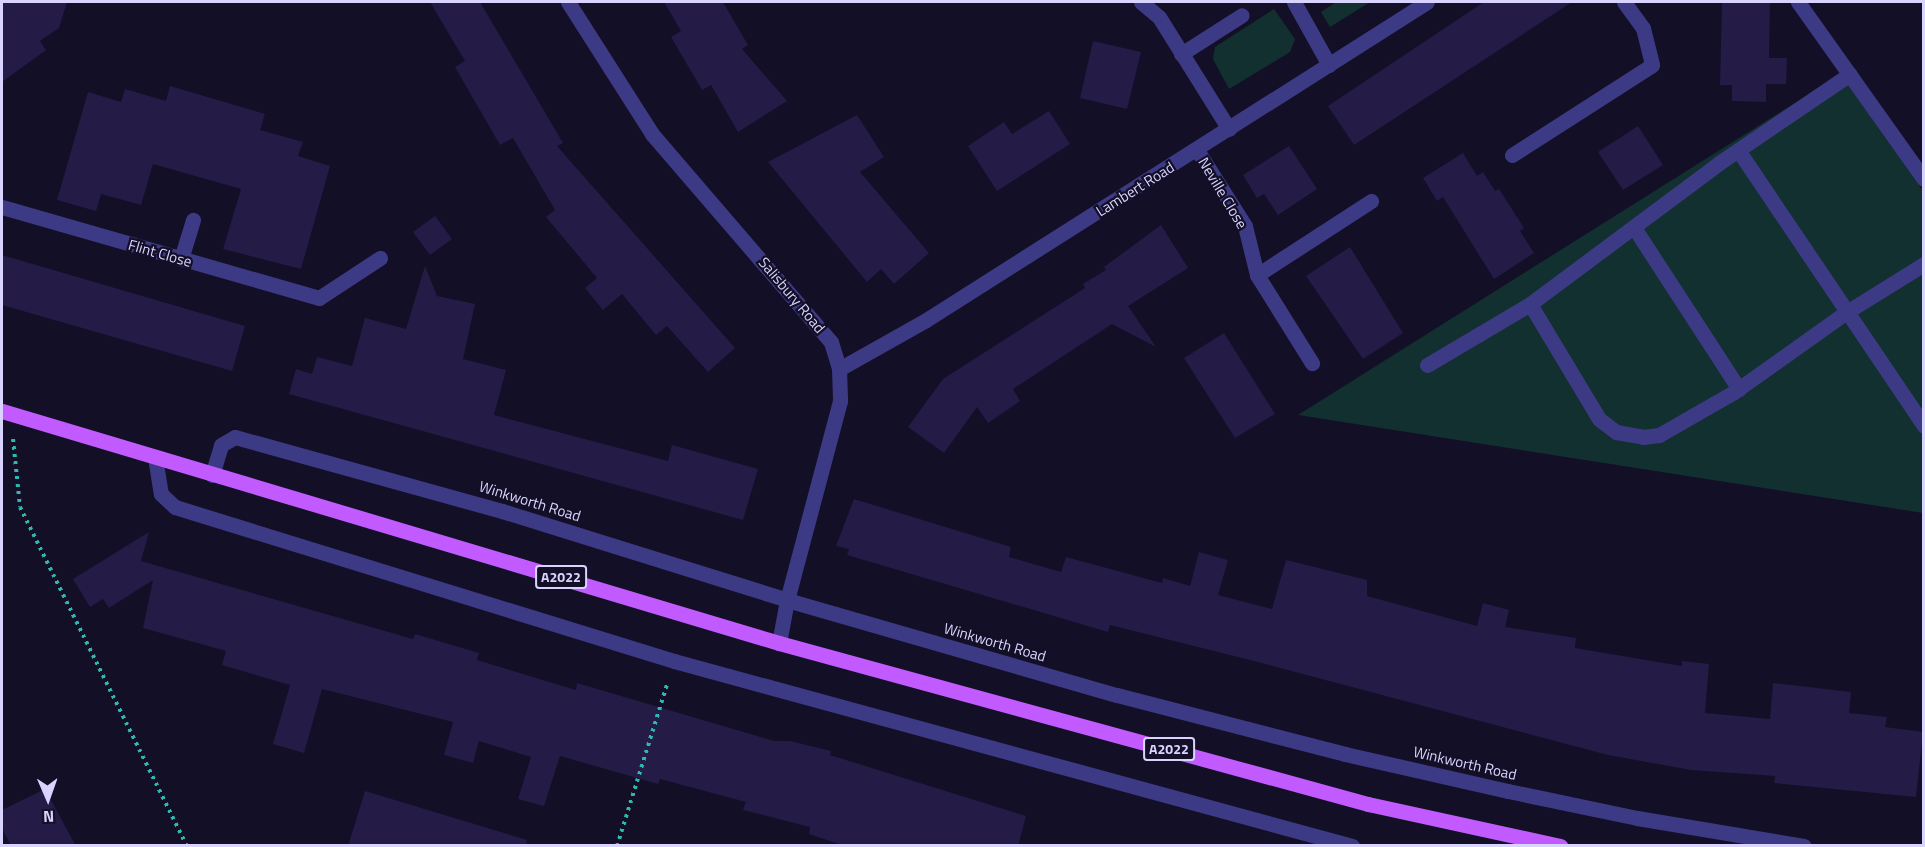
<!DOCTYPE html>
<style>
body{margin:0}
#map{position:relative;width:1925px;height:847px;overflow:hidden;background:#130f26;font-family:"Titillium Web",sans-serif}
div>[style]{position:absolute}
.green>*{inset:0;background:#12302f}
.building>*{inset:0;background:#241b47}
.path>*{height:4px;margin-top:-2px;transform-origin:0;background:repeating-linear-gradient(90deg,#2fb8b0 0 3px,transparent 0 7.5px)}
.lane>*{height:15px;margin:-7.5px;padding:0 7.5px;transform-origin:7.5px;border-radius:7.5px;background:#3d3a85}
.street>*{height:15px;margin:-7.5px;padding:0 7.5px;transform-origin:7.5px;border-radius:7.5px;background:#3d3a85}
.primary>*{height:15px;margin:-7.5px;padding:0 7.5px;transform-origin:7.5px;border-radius:7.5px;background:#c25bff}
span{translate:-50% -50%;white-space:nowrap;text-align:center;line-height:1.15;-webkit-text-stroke:4.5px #130f26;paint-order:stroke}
.shield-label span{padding:2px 4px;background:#130f26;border:2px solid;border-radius:4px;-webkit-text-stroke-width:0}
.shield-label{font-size:14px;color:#d9d4ff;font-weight:700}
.street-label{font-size:15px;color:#d9d4ff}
.frame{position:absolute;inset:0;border:3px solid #d9d4ff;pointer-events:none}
.north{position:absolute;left:18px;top:769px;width:60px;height:60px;-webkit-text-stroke:4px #130f26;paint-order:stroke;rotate:178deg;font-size:16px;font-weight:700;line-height:24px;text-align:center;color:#d9d4ff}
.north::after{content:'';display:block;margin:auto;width:21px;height:27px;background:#d9d4ff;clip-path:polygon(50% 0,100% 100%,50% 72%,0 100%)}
</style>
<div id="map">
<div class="green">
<div style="clip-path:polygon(1336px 2px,1370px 2px,1330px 27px,1321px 12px)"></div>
<div style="clip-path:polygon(1274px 9px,1295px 39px,1290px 52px,1229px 89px,1213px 59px,1215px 47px)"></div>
<div style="clip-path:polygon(1844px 72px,1923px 191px,1923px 513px,1298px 415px)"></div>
</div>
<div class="building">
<div style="clip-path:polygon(2px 2px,67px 2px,59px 28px,40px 41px,46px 50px,2px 82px)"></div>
<div style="clip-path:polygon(430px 2px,480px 2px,563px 143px,557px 146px,735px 348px,708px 372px,667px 326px,656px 335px,622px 294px,603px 310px,585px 288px,597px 278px,546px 217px,555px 210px,513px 138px,500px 145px,455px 67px,465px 61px)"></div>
<div style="clip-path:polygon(664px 2px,723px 2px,748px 45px,742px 49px,787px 101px,738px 132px,711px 85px,702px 90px,671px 37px,681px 31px)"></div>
<div style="clip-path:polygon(1484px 2px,1572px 2px,1354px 145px,1328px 106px)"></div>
<div style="clip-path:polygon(1722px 2px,1770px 2px,1769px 58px,1787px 58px,1786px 84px,1766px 84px,1766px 102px,1732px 101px,1732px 85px,1720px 85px)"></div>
<div style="clip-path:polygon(1093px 41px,1141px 52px,1127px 109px,1080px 98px)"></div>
<div style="clip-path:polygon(170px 86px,265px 114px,260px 130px,303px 142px,298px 156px,330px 166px,301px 269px,223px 249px,241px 189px,153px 164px,141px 205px,101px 194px,96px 211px,57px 200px,88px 92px,121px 102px,125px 89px,166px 101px)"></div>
<div style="clip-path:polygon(1049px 111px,1070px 144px,997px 191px,968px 146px,1004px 122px,1012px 134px)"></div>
<div style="clip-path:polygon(857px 115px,884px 157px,860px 172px,929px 253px,894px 284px,881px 269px,867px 282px,768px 162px)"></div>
<div style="clip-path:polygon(1638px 126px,1663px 165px,1623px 190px,1598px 152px)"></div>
<div style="clip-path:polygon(1289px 146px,1317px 189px,1278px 215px,1264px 194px,1257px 198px,1243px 175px)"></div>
<div style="clip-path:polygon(1463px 153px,1477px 176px,1483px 172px,1495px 191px,1499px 189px,1524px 228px,1520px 231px,1534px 253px,1494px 279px,1443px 197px,1437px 201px,1423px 178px)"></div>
<div style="clip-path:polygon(435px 216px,452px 239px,430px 255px,413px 232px)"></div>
<div style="clip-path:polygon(1161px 225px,1188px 268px,1128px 306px,1156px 347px,1112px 324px,1013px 389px,1020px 401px,988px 423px,977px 407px,944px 453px,908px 427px,943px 379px,1085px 288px,1083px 284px,1106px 270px,1104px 267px)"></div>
<div style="clip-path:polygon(1350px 247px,1403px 333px,1363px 359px,1306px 276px)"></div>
<div style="clip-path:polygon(2px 255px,245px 326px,232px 371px,2px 305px)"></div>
<div style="clip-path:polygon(425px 266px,437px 296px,475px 304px,463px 359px,506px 370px,494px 415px,668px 461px,672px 445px,758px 469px,743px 520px,289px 394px,296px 369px,312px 374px,317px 357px,352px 366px,365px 318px,406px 329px)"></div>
<div style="clip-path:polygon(1224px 333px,1275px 414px,1235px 438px,1184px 358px)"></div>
<div style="clip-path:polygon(854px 499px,1011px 547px,1009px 557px,1061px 572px,1066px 557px,1162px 583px,1163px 578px,1190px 586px,1199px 552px,1228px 560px,1218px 595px,1272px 609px,1286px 560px,1367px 580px,1367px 596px,1477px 626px,1483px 603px,1509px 610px,1505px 627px,1576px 638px,1575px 648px,1682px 666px,1682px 661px,1709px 664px,1705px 713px,1770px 719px,1773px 683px,1851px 692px,1849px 713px,1887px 717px,1885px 727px,1923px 732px,1916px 797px,1774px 783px,1775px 776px,1691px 770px,1608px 755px,1250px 660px,1110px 625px,1108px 632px,847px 555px,849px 549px,836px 546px)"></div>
<div style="clip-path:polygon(149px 532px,141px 561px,413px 639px,415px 634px,479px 653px,477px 660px,576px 690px,577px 683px,774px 741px,790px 741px,831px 751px,830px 755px,1026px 816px,1018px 846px,845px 846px,809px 834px,810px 827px,743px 810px,746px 802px,660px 779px,658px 784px,560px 756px,544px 806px,518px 799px,531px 757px,479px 741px,473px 763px,444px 755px,453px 722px,322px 689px,304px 753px,273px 744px,290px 685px,222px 665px,226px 651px,143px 628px,153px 580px,109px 608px,103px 599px,90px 607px,73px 579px)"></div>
<div style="clip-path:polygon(45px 789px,76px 846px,11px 846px,2px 828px,2px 810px)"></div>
<div style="clip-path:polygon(365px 791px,527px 840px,526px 846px,348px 846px)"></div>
</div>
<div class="path">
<div style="left:13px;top:439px;width:68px;rotate:84.1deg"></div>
<div style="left:20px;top:507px;width:378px;rotate:63.8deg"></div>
<div style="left:617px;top:846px;width:170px;rotate:-72.8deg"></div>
</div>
<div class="lane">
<div style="left:1798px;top:2px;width:217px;rotate:54.6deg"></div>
<div style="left:1738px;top:150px;width:333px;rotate:56deg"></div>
<div style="left:1512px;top:155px;width:166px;rotate:-32.7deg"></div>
<div style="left:1635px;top:229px;width:191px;rotate:57deg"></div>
<div style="left:1257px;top:275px;width:136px;rotate:-33deg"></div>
<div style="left:319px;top:298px;width:73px;rotate:-33.3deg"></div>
<div style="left:1530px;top:304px;width:134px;rotate:59deg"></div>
<div style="left:1599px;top:419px;width:21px;rotate:37deg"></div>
<div style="left:1616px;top:432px;width:27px;rotate:10deg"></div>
<div style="left:1643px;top:437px;width:16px;rotate:-7deg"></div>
<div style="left:1659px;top:435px;width:86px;rotate:-29.8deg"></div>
<div style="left:1734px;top:392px;width:136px;rotate:-35.4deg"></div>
<div style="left:1845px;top:313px;width:93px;rotate:-31.8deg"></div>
<div style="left:1427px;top:365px;width:120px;rotate:-30.6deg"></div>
<div style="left:1530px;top:304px;width:236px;rotate:-36.7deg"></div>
<div style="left:1719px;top:163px;width:158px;rotate:-34.2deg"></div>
<div style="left:155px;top:457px;width:37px;rotate:81deg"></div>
<div style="left:161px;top:494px;width:19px;rotate:43deg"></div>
<div style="left:175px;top:507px;width:522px;rotate:17.15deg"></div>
<div style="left:674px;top:661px;width:703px;rotate:15.26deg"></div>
<div style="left:212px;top:475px;width:31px;rotate:-73deg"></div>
<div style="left:221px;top:445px;width:16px;rotate:-30deg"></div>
<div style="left:235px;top:437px;width:277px;rotate:15.5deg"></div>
<div style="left:502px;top:511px;width:299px;rotate:17.3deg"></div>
<div style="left:787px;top:600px;width:343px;rotate:16.1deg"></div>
<div style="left:1117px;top:695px;width:236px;rotate:14.5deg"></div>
<div style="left:1345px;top:754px;width:167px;rotate:12.8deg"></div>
<div style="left:1508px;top:791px;width:132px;rotate:11.8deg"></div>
<div style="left:1637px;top:818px;width:169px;rotate:9.5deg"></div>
</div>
<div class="street">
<div style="left:568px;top:2px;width:156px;rotate:57.5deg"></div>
<div style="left:652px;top:134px;width:274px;rotate:49.3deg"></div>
<div style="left:831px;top:342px;width:28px;rotate:73deg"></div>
<div style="left:839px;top:369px;width:32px;rotate:88deg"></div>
<div style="left:840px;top:401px;width:206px;rotate:104.9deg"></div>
<div style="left:787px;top:600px;width:44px;rotate:100.5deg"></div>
<div style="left:1141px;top:2px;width:23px;rotate:40deg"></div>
<div style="left:1159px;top:17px;width:132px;rotate:58deg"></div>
<div style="left:1294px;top:2px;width:72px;rotate:60.9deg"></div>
<div style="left:1624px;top:2px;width:32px;rotate:54deg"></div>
<div style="left:1643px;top:28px;width:38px;rotate:76deg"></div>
<div style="left:1181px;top:54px;width:72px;rotate:-32.6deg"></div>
<div style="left:1197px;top:150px;width:90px;rotate:57.7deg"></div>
<div style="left:1245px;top:226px;width:50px;rotate:76.2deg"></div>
<div style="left:1257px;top:275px;width:104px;rotate:58deg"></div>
<div style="left:2px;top:207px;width:330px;rotate:16deg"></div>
<div style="left:181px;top:259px;width:41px;rotate:-72.9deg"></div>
<div style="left:839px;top:369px;width:100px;rotate:-29.4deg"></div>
<div style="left:926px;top:320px;width:593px;rotate:-32.4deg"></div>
</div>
<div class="primary">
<div style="left:2px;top:411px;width:811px;rotate:16.62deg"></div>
<div style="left:779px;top:643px;width:611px;rotate:15.29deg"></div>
<div style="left:1368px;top:804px;width:197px;rotate:12.3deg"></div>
</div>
<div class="shield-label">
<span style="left:561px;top:577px">A2022</span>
<span style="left:1169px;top:749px">A2022</span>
</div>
<div class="street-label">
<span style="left:1135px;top:189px;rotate:-32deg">Lambert Road</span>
<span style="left:1223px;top:193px;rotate:59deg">Neville Close</span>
<span style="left:160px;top:253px;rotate:16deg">Flint Close</span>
<span style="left:792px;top:295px;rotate:50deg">Salisbury Road</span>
<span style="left:530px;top:501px;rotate:17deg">Winkworth Road</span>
<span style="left:995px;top:642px;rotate:16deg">Winkworth Road</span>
<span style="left:1465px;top:763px;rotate:13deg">Winkworth Road</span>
</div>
<div class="frame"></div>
<div class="north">N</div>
</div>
